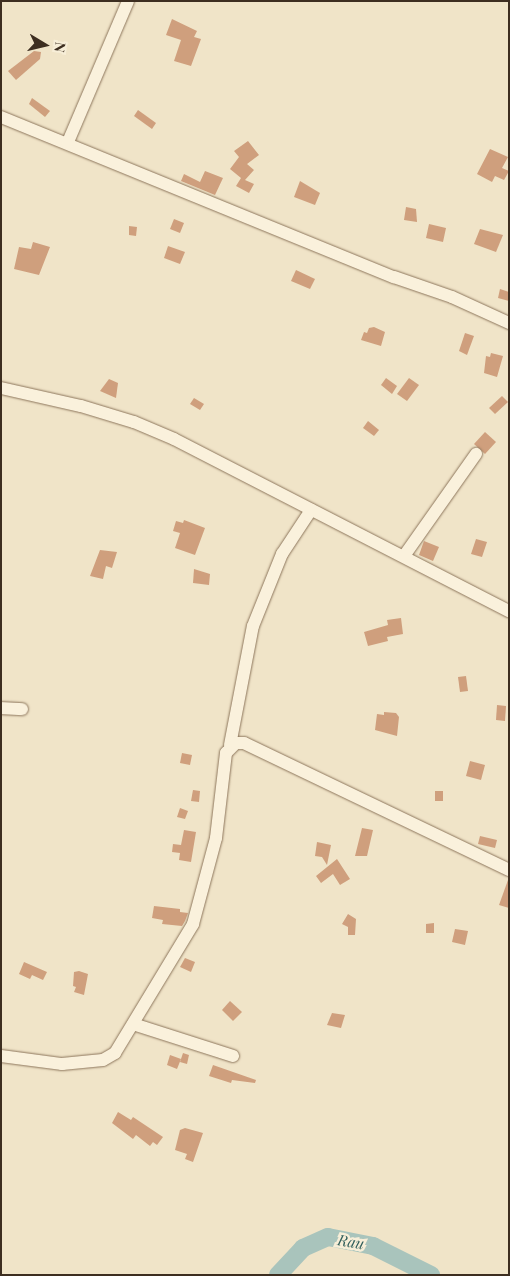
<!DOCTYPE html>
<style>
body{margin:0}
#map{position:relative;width:510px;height:1276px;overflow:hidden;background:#f0e4c8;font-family:"Playfair Display",serif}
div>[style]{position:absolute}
.river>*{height:18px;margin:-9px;padding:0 9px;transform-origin:9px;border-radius:9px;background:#a9c4bc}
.building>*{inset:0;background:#cf9f7d}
.roads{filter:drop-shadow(0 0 1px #8d765c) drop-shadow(0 0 1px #8d765c)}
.minor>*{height:12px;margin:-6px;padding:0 6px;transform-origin:6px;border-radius:6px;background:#faf1dc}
span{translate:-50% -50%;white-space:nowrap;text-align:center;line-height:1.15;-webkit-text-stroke:5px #f7eed8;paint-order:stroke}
.water-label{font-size:15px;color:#2f5d5a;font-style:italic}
.frame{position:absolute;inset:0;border:2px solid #3d2e20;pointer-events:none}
.north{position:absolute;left:20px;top:20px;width:50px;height:50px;-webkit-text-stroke:4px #f7eed8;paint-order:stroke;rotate:99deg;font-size:14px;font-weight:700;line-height:20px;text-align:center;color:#3d2e20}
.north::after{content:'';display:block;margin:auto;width:18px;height:22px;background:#3d2e20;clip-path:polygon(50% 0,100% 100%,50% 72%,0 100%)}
</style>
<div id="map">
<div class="river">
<div style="left:278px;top:1275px;width:37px;rotate:-47deg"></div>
<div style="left:303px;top:1248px;width:27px;rotate:-24deg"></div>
<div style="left:328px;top:1237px;width:46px;rotate:11.3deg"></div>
<div style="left:373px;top:1246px;width:65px;rotate:26.6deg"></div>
</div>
<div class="building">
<div style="clip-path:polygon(172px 19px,197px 31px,194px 37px,201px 39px,191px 66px,174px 61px,181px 40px,166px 35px)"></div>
<div style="clip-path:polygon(34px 51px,41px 52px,40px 59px,16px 80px,8px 71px)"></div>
<div style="clip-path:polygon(32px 98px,50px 111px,45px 117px,29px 104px)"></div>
<div style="clip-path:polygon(138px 110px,156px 123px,152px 129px,134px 116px)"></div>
<div style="clip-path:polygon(248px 141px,259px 155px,247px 164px,254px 170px,245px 180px,254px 184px,249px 193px,236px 186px,241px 178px,230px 169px,239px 157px,234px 151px)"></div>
<div style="clip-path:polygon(490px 149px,508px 157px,502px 168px,509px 171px,504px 180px,495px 176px,492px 182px,477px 174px)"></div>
<div style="clip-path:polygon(205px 171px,223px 178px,215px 195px,181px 181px,184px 174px,200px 182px)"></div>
<div style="clip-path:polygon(300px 181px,320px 193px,315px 205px,294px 197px)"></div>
<div style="clip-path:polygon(406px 207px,416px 209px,417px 222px,404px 220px)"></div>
<div style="clip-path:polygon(174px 219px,184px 223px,180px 233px,170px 229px)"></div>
<div style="clip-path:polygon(429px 224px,446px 228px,443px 242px,426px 238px)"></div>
<div style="clip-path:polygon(129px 226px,137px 227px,136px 236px,129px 235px)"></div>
<div style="clip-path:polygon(480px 229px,503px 235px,496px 252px,474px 244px)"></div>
<div style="clip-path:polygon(33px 242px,50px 247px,39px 275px,14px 269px,19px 247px,31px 249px)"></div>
<div style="clip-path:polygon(168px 246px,185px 252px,180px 264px,164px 258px)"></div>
<div style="clip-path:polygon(296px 270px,315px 279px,310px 289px,291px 281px)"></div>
<div style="clip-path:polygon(500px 289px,509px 292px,509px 301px,498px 298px)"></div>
<div style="clip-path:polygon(374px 327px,385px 332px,381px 346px,361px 340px,364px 332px,367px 333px,369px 328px)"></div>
<div style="clip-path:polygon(465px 333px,474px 336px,467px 355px,459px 351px)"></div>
<div style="clip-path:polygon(491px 353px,503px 356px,497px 377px,484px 373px,486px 356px,490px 357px)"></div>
<div style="clip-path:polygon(386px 378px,397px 386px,392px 394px,381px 385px)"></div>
<div style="clip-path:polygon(409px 378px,419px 385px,407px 401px,397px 394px)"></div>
<div style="clip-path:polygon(109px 379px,118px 383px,116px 398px,100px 391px)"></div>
<div style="clip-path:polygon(502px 396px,508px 402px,495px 414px,489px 408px)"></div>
<div style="clip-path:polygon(194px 398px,204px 404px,200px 410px,190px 404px)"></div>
<div style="clip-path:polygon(368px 421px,379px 430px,374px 436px,363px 428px)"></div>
<div style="clip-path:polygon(485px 432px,496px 442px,485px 454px,474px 444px)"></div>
<div style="clip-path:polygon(184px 520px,205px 528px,195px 555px,175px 548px,180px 533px,173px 531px,176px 521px,183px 523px)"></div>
<div style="clip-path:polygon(476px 539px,487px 542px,482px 557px,471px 554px)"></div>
<div style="clip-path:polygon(424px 541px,439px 547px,433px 561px,419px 555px)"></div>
<div style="clip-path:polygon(100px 550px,117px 552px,112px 568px,106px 566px,103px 579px,90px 576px)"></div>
<div style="clip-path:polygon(194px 569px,210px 574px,209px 585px,193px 583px)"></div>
<div style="clip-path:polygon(401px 618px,403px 634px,387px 637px,388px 641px,368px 646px,364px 632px,388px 625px,387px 620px)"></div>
<div style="clip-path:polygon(466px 676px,468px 691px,460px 692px,458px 677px)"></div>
<div style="clip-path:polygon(497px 705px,506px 706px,505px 721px,496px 720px)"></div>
<div style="clip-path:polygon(384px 712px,396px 713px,399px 717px,397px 736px,375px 730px,377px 714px,384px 715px)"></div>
<div style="clip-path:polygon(182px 753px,192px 755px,190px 765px,180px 763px)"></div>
<div style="clip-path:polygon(470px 761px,485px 765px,481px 780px,466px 776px)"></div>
<div style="clip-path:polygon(193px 790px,200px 791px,199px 802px,191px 801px)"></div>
<div style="clip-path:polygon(435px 791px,443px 791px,443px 801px,435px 801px)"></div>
<div style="clip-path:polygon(180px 808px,188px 811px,185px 819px,177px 817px)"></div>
<div style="clip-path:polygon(362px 828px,373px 830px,367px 856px,355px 856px)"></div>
<div style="clip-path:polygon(184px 830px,196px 832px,191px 862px,179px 860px,180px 853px,172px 852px,173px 844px,181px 845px)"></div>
<div style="clip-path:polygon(480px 836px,497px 840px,495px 848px,478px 844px)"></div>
<div style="clip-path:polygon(317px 842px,331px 845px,327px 865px,322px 857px,315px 856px)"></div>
<div style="clip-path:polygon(337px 859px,350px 879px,340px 885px,333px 874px,321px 883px,316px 876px)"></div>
<div style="clip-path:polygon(508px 880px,509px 881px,509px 908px,499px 905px)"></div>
<div style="clip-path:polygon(154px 906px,180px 909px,180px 912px,188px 913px,185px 921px,182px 926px,162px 924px,163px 920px,152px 918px)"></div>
<div style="clip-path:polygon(348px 914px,356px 919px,355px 935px,348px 935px,348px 927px,342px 924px)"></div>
<div style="clip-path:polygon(434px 923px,434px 933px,426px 933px,426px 924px)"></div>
<div style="clip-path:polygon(455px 929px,468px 931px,465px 945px,452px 942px)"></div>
<div style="clip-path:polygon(185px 958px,195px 962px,191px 972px,180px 967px)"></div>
<div style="clip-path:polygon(24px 962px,47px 972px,43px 980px,32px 975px,30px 979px,19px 974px)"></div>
<div style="clip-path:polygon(79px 971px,88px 974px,84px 995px,74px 992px,76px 987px,73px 986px,74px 972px)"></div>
<div style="clip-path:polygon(230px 1001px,242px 1012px,233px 1021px,222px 1010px)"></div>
<div style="clip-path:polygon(332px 1013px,345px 1015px,341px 1028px,327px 1025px)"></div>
<div style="clip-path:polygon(183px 1053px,189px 1055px,187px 1064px,180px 1062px)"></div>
<div style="clip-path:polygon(170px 1055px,181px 1059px,177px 1069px,167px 1065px)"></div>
<div style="clip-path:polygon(213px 1065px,256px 1080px,255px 1083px,232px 1080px,231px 1083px,209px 1076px)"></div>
<div style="clip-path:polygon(118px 1112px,131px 1120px,133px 1117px,163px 1137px,157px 1145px,153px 1142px,150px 1146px,136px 1135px,133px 1139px,112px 1123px)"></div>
<div style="clip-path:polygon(185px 1128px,203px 1133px,193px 1162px,185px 1159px,187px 1154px,175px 1150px,180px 1130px)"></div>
</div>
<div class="roads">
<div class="minor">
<div style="left:1px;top:117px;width:424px;rotate:22.2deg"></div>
<div style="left:394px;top:277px;width:61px;rotate:19deg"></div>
<div style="left:452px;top:297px;width:63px;rotate:24.5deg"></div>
<div style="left:68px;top:142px;width:153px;rotate:-66.9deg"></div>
<div style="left:1px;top:388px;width:82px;rotate:12.7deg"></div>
<div style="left:81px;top:406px;width:55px;rotate:16.8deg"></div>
<div style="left:134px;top:422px;width:43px;rotate:23deg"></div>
<div style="left:174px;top:439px;width:377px;rotate:27.2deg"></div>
<div style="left:404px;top:556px;width:125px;rotate:-54.8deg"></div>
<div style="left:1px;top:708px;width:21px;rotate:3deg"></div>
<div style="left:230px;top:745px;width:121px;rotate:-79.1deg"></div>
<div style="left:253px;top:626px;width:78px;rotate:-68.1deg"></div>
<div style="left:282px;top:554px;width:53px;rotate:-56.6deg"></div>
<div style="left:133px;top:1024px;width:105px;rotate:17.7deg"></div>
<div style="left:1px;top:1056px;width:62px;rotate:7.5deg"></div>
<div style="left:62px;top:1064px;width:41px;rotate:-5.6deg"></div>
<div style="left:103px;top:1060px;width:14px;rotate:-30deg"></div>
<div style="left:115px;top:1053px;width:151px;rotate:-58.8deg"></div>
<div style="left:193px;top:924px;width:89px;rotate:-75deg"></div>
<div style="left:216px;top:838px;width:86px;rotate:-83.3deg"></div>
<div style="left:226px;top:753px;width:14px;rotate:-45deg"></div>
<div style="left:236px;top:743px;width:8px"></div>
<div style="left:244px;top:743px;width:294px;rotate:25.6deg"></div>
</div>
</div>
<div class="water-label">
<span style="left:351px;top:1242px;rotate:10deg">Rau</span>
</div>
<div class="frame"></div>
<div class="north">N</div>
</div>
